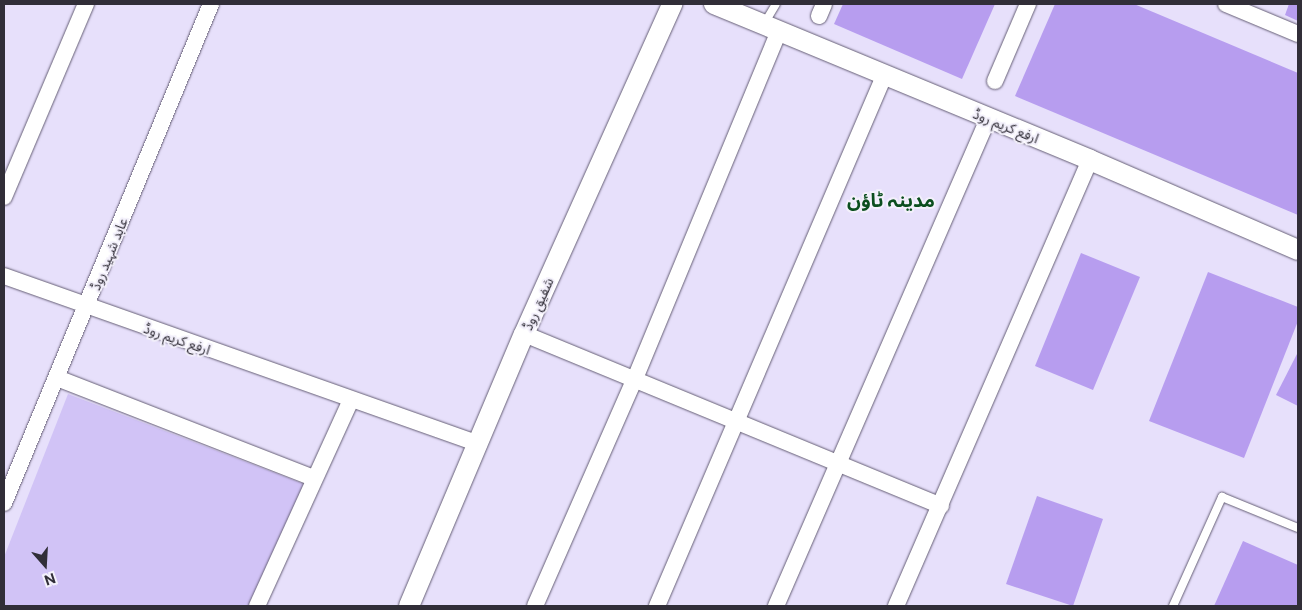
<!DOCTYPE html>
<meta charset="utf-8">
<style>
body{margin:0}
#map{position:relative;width:1302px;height:610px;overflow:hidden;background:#e7e0fb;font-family:"Public Sans","Noto Sans Arabic",sans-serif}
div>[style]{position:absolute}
.green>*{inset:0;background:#d1c3f6}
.building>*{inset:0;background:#b79def}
.roads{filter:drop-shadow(0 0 1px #655e75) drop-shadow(0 0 1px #655e75)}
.service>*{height:8px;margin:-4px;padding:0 4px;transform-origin:4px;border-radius:4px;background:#fff}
.minor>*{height:16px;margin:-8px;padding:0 8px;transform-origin:8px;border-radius:8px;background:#fff}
.tertiary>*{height:20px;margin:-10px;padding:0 10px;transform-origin:10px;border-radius:10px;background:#fff}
span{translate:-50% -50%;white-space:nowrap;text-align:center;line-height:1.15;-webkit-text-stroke:4px #f3f0fb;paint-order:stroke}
.street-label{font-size:14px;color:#312e38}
.district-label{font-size:19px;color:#0b4e1e;font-weight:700}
.frame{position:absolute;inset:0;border:5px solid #312e38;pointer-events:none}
.north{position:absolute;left:20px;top:540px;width:50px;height:50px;-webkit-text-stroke:4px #f3f0fb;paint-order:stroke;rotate:161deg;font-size:14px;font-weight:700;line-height:20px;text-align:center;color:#312e38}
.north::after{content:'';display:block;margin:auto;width:18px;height:22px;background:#312e38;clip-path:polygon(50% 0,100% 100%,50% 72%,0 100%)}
</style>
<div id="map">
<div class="green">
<div style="clip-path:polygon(68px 394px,304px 484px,249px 606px,4px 606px,4px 557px)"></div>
</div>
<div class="building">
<div style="clip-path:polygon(843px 4px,995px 4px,962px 79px,834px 24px)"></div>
<div style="clip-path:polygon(1055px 4px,1134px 4px,1298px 73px,1298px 215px,1015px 96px)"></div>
<div style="clip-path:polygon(1289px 4px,1298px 4px,1298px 21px,1285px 15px)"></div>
<div style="clip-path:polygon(1081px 253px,1140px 277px,1093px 390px,1035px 366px)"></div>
<div style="clip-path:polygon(1208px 272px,1298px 307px,1298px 321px,1244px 458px,1149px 421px)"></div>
<div style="clip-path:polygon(1298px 352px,1298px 406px,1276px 395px)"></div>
<div style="clip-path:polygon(1037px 496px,1103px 519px,1073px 606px,1006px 584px)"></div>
<div style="clip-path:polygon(1243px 541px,1298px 565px,1298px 606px,1214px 606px)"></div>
</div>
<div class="roads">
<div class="service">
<div style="left:764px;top:24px;width:23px;rotate:-59deg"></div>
<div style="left:1173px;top:606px;width:120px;rotate:-65.8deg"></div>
<div style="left:1222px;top:497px;width:82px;rotate:22.2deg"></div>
</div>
<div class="minor">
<div style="left:1226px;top:4px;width:78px;rotate:22.6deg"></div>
<div style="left:819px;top:16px;width:13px;rotate:-67deg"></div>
<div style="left:995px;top:81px;width:84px;rotate:-66.8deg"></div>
<div style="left:4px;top:197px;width:210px;rotate:-67deg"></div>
<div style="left:4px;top:276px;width:504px;rotate:19.48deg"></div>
<div style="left:524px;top:334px;width:451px;rotate:22.4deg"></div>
<div style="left:57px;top:378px;width:276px;rotate:21.3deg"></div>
<div style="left:4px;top:503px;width:540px;rotate:-67.47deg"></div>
<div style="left:257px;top:606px;width:226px;rotate:-65.5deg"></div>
<div style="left:535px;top:606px;width:246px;rotate:-66.3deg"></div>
<div style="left:634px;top:381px;width:379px;rotate:-67.5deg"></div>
<div style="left:657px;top:606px;width:577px;rotate:-66.81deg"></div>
<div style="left:776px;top:606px;width:531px;rotate:-66.48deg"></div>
<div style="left:896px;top:606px;width:486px;rotate:-66.5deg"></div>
</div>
<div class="tertiary">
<div style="left:714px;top:4px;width:407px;rotate:22.5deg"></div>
<div style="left:1090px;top:160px;width:227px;rotate:23.4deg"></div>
<div style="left:409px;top:606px;width:295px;rotate:-67.1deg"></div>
<div style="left:524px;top:334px;width:362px;rotate:-65.8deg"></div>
</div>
</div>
<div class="street-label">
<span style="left:1006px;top:126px;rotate:22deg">ارفع کریم روڈ</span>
<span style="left:109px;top:254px;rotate:-68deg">عابد شہید روڈ</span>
<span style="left:538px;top:304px;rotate:-66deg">شفیق روڈ</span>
<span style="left:177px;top:339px;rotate:19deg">ارفع کریم روڈ</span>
</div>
<div class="district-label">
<span style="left:891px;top:201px">مدینہ ٹاؤن</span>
</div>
<div class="frame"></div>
<div class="north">N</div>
</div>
